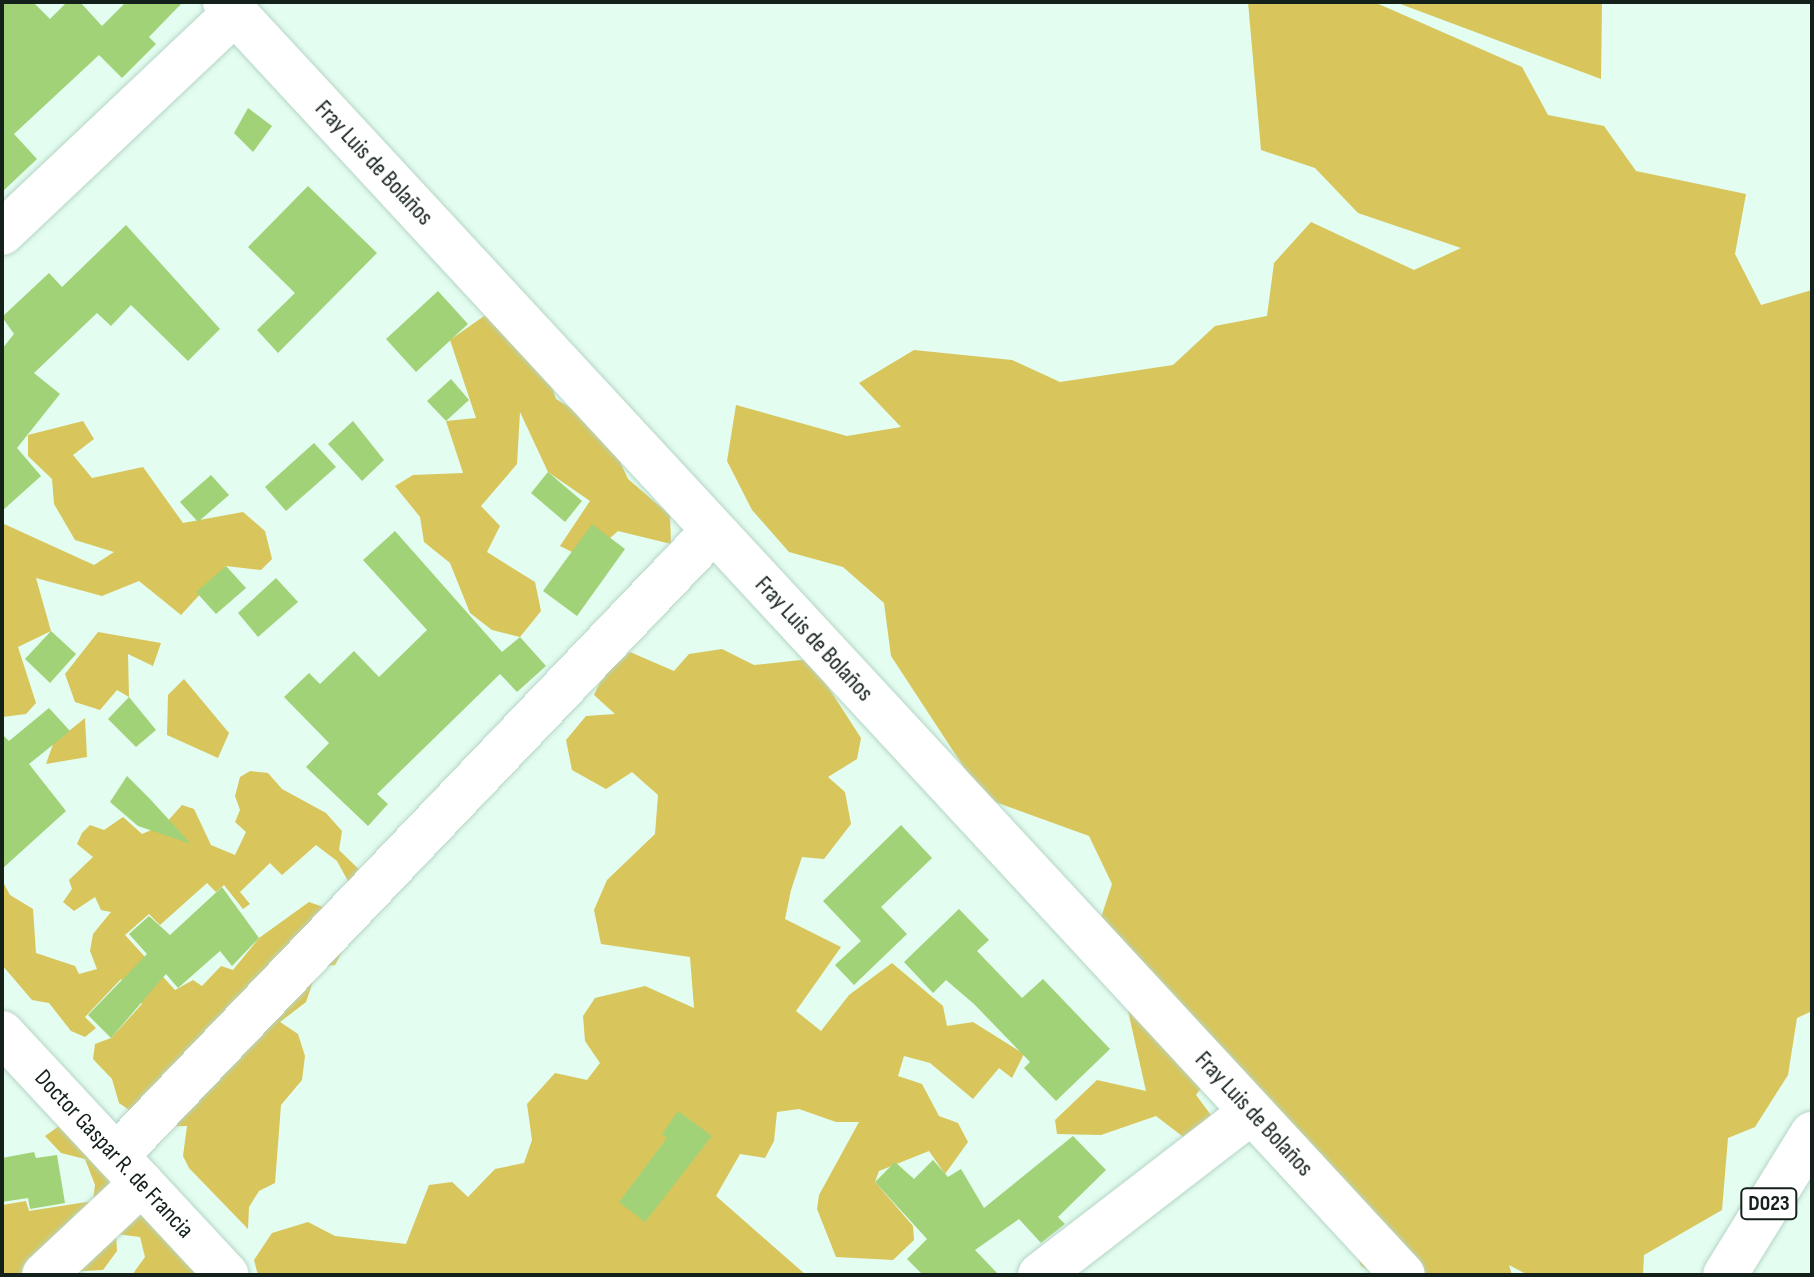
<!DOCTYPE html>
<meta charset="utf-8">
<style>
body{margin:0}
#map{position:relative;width:1814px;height:1277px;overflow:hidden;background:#e3fdf0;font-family:"Sofia Sans Condensed",sans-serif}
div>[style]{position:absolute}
.forest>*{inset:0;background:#d8c55b}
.building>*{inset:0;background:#a2d278}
.roads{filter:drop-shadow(0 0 2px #b5d5c5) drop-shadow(0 0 2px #b5d5c5)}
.minor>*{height:44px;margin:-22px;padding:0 22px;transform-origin:22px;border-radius:22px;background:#fff}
.major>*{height:44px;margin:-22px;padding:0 22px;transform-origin:22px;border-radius:22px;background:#fff}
span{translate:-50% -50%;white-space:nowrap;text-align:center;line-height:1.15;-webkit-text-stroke:6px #fff;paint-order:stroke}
.shield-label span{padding:2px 6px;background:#fff;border:2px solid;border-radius:6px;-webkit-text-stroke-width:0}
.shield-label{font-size:22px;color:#14201a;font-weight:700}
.street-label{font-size:24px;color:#14201a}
.frame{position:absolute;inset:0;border:4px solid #14201a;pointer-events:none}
</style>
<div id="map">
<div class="forest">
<div style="clip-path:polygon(1248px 2px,1374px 2px,1522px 67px,1548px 115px,1604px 126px,1636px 171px,1746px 194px,1735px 254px,1761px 305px,1812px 290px,1812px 1011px,1797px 1018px,1788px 1075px,1755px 1127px,1728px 1138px,1722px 1210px,1644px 1255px,1643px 1275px,1528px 1275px,1509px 1265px,1512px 1275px,1377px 1275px,1361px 1266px,1335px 1202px,1212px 1073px,1196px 1095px,1228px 1138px,1220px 1165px,1156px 1116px,1101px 1135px,1057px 1134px,1055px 1120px,1097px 1080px,1146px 1091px,1122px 984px,1094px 939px,1112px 884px,1089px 836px,984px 798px,891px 656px,884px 603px,843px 567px,789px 552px,752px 510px,727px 461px,736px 405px,847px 436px,901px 427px,859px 383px,914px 350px,1012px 360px,1060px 382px,1173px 365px,1215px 326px,1267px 316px,1274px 263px,1311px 222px,1414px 270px,1461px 248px,1358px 213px,1315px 168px,1261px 150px)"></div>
<div style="clip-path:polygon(1395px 2px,1602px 2px,1601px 79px)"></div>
<div style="clip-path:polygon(487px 314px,538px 344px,556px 399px,605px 429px,628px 479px,670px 515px,671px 544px,618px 531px,586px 559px,560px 546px,590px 501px,548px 472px,520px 412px,517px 464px,481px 506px,500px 526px,487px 552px,535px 582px,541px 611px,520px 637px,492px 630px,470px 613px,450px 563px,424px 542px,420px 517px,395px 486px,413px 475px,463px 473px,446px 421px,476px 418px,450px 340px)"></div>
<div style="clip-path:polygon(83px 421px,94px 439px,73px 455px,92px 478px,143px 467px,183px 523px,243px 512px,265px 531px,272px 559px,261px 570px,226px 566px,181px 615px,139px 581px,102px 596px,36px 578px,51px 631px,18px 647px,36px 703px,26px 714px,2px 717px,2px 523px,94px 565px,114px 552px,75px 540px,54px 504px,52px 479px,28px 456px,28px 435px)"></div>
<div style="clip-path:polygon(98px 632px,161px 643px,153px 666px,128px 654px,129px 697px,117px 690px,100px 710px,75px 702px,65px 674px)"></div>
<div style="clip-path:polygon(722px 649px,754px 665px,810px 659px,861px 738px,857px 759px,828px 777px,845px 792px,851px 824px,824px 859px,802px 857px,791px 890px,785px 919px,841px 947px,796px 1011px,821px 1031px,849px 995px,892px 963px,943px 1006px,947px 1026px,973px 1022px,1024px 1054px,1012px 1078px,999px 1068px,973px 1099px,930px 1063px,904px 1056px,898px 1076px,922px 1084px,939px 1116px,958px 1123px,968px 1142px,945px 1174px,929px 1151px,879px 1171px,875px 1182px,913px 1226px,914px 1240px,893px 1260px,836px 1257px,817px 1209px,819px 1195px,859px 1122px,836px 1122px,799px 1109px,777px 1112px,774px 1141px,765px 1158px,740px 1154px,716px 1196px,806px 1275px,258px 1275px,254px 1260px,272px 1233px,308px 1222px,335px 1236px,406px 1244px,429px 1185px,452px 1182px,468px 1197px,495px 1169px,524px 1163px,532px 1140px,527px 1104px,555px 1073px,587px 1080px,600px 1063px,585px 1041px,583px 1016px,595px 998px,645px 986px,694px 1008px,690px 957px,601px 944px,594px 910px,607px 880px,655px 834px,658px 795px,632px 772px,606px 789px,572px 770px,566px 740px,586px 716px,615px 714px,594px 695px,603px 676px,630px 652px,674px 671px,689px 654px)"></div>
<div style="clip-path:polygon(184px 679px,229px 733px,218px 758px,167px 735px,168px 695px)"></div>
<div style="clip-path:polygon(85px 718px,87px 757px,46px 764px,53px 744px)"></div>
<div style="clip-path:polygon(250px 771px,268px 773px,282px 789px,326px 813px,342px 831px,339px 850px,372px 882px,354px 892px,337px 861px,316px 845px,282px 875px,270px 863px,240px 892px,250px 904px,243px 909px,224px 885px,216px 892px,207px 883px,160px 925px,149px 914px,125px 935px,175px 990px,193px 980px,202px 986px,221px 966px,233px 970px,259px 938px,309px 902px,329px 909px,351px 935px,335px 965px,318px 967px,306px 1002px,280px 1022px,298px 1034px,305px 1056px,302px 1080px,281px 1105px,275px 1183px,259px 1191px,249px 1207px,248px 1229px,189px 1168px,183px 1156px,187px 1126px,154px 1127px,119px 1103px,112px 1079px,93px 1059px,95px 1044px,111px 1038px,142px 1004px,121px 979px,85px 1017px,96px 1028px,85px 1037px,71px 1031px,49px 1003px,32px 1000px,2px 965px,2px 880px,10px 895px,33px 909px,36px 953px,75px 966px,79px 974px,97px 969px,90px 951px,93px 934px,111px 912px,101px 910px,95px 897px,74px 911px,63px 902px,72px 889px,69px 880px,93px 857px,77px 844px,82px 833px,90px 825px,104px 830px,123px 817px,142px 834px,165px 824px,182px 805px,194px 809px,211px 845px,235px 855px,246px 832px,235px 822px,240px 810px,235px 796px,240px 777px)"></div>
<div style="clip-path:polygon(69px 1119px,213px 1256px,196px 1275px,132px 1275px,145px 1257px,140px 1237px,116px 1234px,117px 1251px,103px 1270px,2px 1275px,2px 1205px,26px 1201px,29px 1211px,93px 1201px,95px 1185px,85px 1159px,61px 1153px,45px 1136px)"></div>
</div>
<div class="building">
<div style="clip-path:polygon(2px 2px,33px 2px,50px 19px,67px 2px,80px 2px,102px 26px,126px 2px,183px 2px,149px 37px,156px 44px,122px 78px,99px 55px,14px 134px,37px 159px,2px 192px)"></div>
<div style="clip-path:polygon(248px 108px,272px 126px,253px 152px,234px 133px)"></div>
<div style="clip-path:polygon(308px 186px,377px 253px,278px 353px,257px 330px,295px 293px,248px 247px)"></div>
<div style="clip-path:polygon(126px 225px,220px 329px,188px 361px,131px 305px,111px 326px,97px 313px,34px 373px,60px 394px,17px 448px,41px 476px,2px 511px,2px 349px,14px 334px,2px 317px,49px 273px,62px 287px)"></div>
<div style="clip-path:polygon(438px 291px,468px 324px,416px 372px,386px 339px)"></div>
<div style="clip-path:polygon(451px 379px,469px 400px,446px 421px,427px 401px)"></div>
<div style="clip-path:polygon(353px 421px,384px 460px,362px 481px,328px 444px)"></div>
<div style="clip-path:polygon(314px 443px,336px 467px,286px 511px,265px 487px)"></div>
<div style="clip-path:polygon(548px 472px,582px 501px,565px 522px,531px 493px)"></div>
<div style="clip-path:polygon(211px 475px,229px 495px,198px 522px,180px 502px)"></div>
<div style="clip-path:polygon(592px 524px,625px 549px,577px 616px,543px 591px)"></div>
<div style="clip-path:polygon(395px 531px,502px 652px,520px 637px,546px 666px,517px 692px,500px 674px,377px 794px,388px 804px,368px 826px,306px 767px,329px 743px,284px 697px,309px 673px,320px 684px,354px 651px,379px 677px,427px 630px,363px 560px)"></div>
<div style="clip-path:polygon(226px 566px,246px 588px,216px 614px,196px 592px)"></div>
<div style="clip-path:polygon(276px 578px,298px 602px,258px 637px,238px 613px)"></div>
<div style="clip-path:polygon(51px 631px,76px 654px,50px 683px,25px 659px)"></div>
<div style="clip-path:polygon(129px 697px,156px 730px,136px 747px,108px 719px)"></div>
<div style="clip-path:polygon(49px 708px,70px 731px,29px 764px,66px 811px,2px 869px,2px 734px,9px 741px)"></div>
<div style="clip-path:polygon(127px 776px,150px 799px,191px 844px,138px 826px,110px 802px)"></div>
<div style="clip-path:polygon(901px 825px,932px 858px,881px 907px,907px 934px,854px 985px,835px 965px,861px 941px,823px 901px)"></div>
<div style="clip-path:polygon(222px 887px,259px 938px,232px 966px,220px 951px,178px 988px,166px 974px,111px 1038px,88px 1015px,147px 954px,129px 934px,149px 916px,170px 935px)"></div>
<div style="clip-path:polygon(959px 909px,989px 940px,977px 951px,1022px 998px,1043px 979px,1110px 1049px,1056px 1101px,1024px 1068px,1030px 1062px,974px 1004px,946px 980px,933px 993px,904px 962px)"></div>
<div style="clip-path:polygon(678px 1111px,712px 1136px,645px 1222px,619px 1202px,667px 1138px,662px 1134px)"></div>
<div style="clip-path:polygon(1073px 1136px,1106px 1170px,1058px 1217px,1065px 1224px,1041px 1243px,1019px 1219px,975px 1250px,999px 1275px,923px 1275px,907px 1259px,927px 1239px,875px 1182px,895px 1162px,914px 1179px,933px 1160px,948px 1177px,961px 1169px,984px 1208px)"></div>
<div style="clip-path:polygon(34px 1152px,36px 1158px,57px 1155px,65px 1203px,30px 1209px,28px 1198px,2px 1202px,2px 1158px)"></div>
</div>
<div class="roads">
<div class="minor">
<div style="left:225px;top:2px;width:1734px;rotate:47.22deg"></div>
<div style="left:2px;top:233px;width:320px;rotate:-43.4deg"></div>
<div style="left:2px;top:1033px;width:330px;rotate:47.1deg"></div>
<div style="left:117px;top:1155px;width:863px;rotate:-46.31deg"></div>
<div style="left:44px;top:1275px;width:134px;rotate:-43.2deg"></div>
<div style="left:1040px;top:1275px;width:267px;rotate:-37.6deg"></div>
</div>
<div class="major">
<div style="left:1725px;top:1275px;width:166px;rotate:-58.3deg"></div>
</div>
</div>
<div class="shield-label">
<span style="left:1769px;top:1204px">D023</span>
</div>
<div class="street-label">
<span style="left:374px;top:163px;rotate:47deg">Fray Luis de Bolaños</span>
<span style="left:814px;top:639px;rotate:47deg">Fray Luis de Bolaños</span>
<span style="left:1254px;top:1114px;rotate:47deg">Fray Luis de Bolaños</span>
<span style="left:114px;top:1154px;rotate:47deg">Doctor Gaspar R. de Francia</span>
</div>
<div class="frame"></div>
</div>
